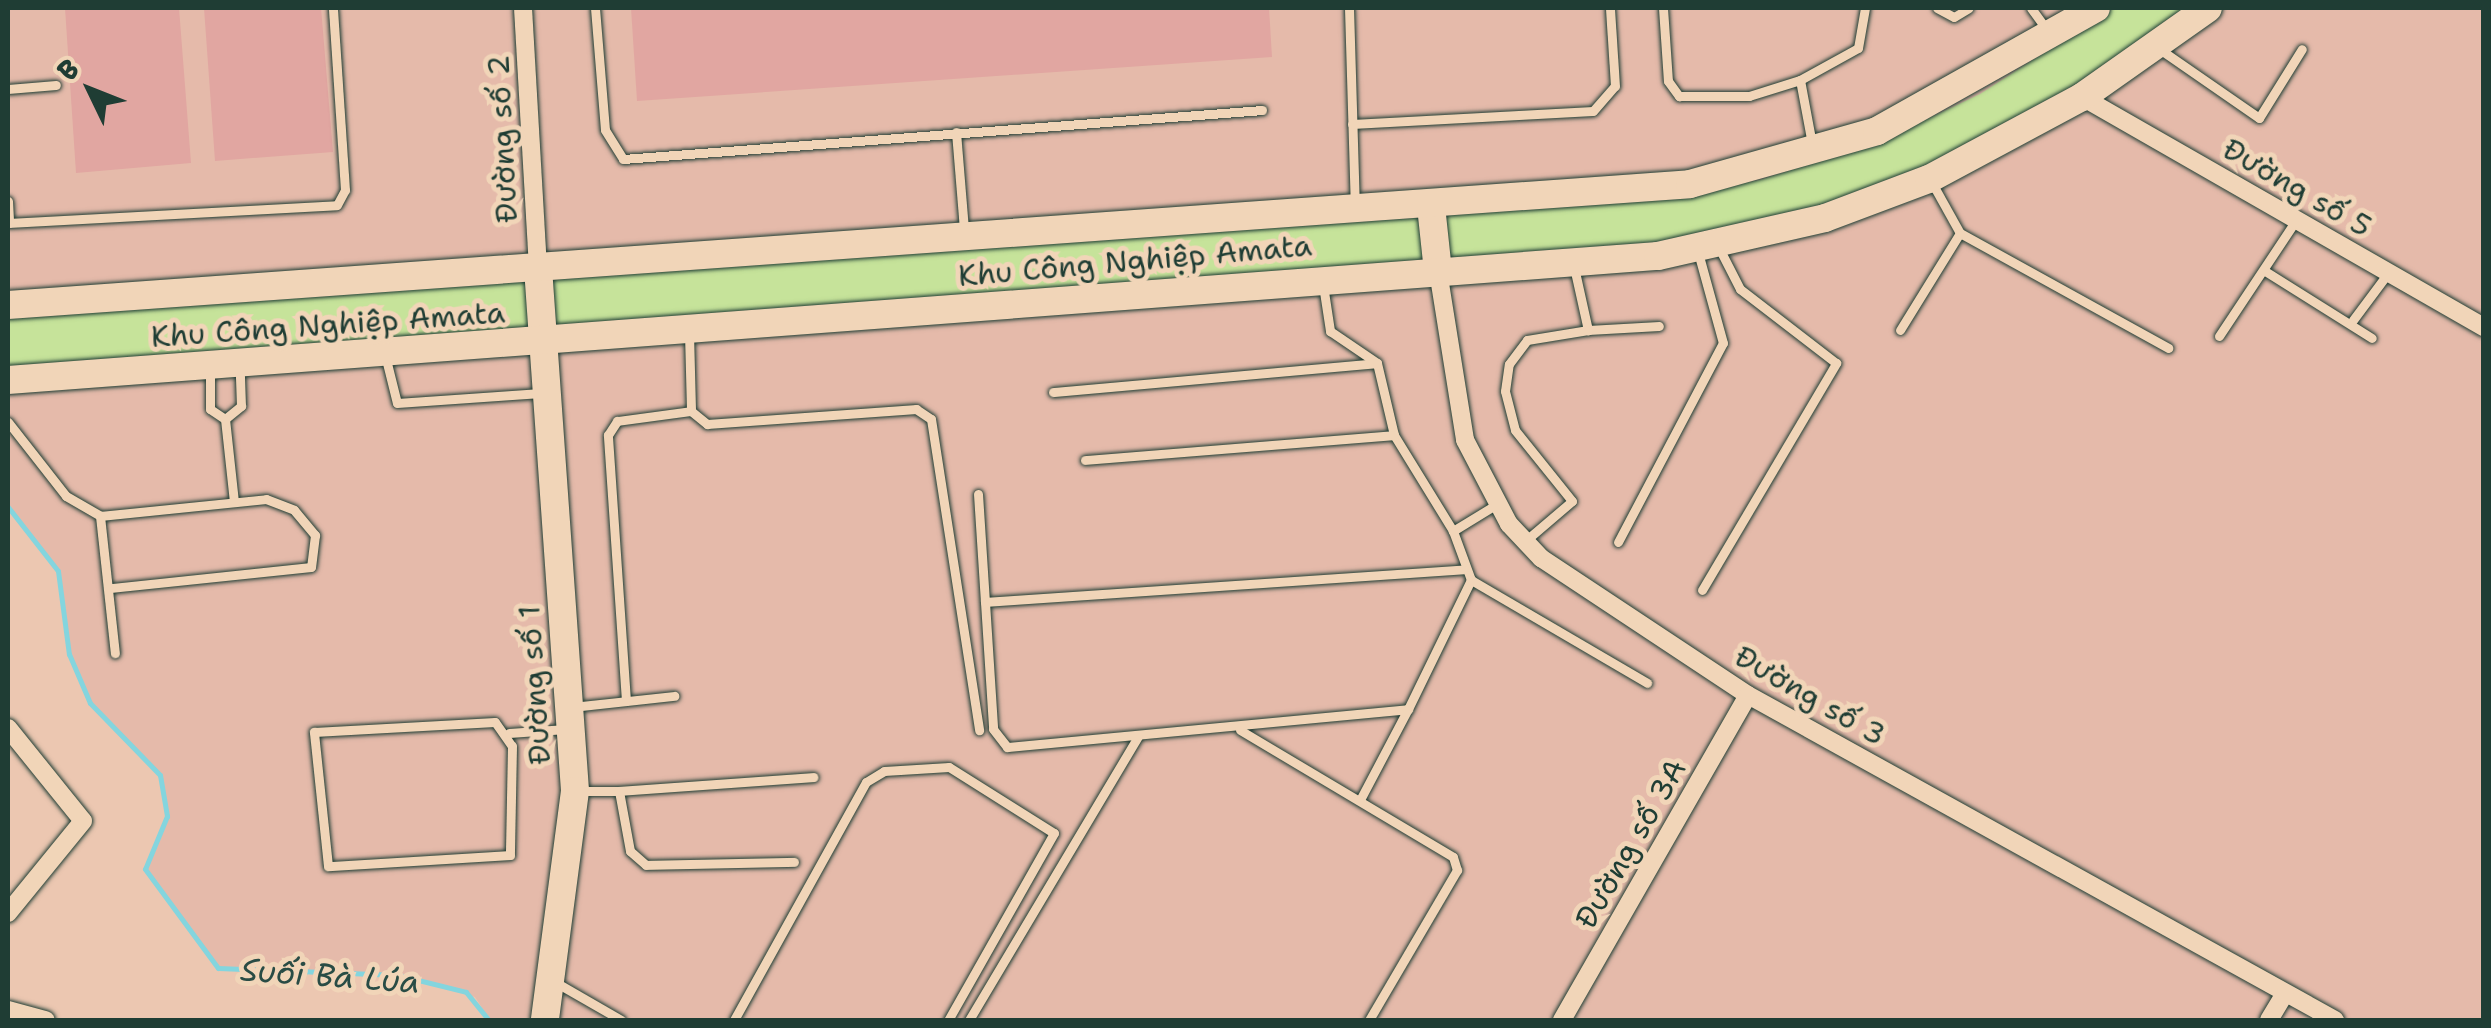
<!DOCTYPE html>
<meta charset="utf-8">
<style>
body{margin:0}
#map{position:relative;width:2491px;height:1028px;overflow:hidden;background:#ecc7b1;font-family:"Shantell Sans",sans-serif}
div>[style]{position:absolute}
.built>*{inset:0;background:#e5baaa}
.green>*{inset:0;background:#c6e39a}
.stream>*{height:5px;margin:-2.5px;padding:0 2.5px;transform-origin:2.5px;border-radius:2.5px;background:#84d5de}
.building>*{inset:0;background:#e1a6a1}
.roads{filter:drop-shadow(0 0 2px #1f3d34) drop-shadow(0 0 2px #1f3d34)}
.lane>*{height:9px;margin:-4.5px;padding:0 4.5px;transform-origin:4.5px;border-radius:4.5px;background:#f1d5b8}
.street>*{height:18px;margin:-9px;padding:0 9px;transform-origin:9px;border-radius:9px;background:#f1d5b8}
.secondary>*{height:28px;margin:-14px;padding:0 14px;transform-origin:14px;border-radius:14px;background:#f1d5b8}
span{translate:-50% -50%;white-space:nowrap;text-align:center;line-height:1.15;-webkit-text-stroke:10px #f1d5b8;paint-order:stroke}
.street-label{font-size:30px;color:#1f3d34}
.water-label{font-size:32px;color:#294c45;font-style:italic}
.frame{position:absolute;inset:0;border:10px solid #1f3d34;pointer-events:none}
.north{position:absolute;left:40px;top:40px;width:100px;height:100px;-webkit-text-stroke:8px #f1d5b8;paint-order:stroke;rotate:313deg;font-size:28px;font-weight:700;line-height:40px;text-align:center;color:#1f3d34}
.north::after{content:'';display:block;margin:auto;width:35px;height:45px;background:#1f3d34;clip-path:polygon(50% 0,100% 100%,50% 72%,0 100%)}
</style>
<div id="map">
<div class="built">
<div style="clip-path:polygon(8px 8px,2483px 8px,2483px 1020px,490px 1020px,475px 997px,398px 975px,218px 968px,145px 869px,167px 816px,160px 775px,90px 703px,69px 654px,58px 571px,8px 507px)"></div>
</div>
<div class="green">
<div style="clip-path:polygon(2114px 8px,2191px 8px,2077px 88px,1926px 169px,1821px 209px,1656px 246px,1443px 261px,1438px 216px,1636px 201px,1760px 180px,1879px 142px,1980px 94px)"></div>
<div style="clip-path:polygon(1427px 217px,1430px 262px,552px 332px,546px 278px)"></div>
<div style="clip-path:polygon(533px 279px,540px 332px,8px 370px,8px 315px)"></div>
</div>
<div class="stream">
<div style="left:8px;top:507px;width:81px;rotate:52deg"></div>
<div style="left:58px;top:571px;width:84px;rotate:82.5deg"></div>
<div style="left:69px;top:654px;width:53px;rotate:66.8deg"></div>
<div style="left:90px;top:703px;width:100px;rotate:45.8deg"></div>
<div style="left:160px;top:775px;width:42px;rotate:80.3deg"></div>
<div style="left:167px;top:816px;width:57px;rotate:112.5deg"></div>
<div style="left:145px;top:869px;width:123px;rotate:53.6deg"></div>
<div style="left:218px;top:968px;width:180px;rotate:2.2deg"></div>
<div style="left:398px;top:975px;width:70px;rotate:14deg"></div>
<div style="left:466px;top:992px;width:36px;rotate:51deg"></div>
</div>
<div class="building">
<div style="clip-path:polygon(65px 8px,179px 8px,191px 163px,76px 173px)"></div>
<div style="clip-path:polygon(204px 8px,321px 8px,333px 152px,215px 161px)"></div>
<div style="clip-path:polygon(631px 8px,1269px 8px,1272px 57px,637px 101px)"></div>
</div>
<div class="roads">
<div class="lane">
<div style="left:595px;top:8px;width:122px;rotate:85.3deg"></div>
<div style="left:605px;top:130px;width:34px;rotate:58deg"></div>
<div style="left:623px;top:159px;width:641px;rotate:-4.38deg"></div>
<div style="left:1349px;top:8px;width:197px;rotate:88.3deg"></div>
<div style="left:1663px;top:8px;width:73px;rotate:86.1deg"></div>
<div style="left:1668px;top:81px;width:19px;rotate:54deg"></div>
<div style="left:1679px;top:96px;width:70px"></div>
<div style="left:1749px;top:96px;width:53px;rotate:-17.4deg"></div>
<div style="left:1937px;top:8px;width:19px;rotate:28deg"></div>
<div style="left:1954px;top:17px;width:17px;rotate:-31deg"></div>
<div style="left:2031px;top:8px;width:31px;rotate:54deg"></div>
<div style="left:2158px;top:48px;width:123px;rotate:34.7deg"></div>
<div style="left:2259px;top:118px;width:81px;rotate:-58.1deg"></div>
<div style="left:8px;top:89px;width:48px;rotate:-4.8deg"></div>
<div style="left:1352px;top:124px;width:241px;rotate:-3.1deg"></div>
<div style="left:1593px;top:111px;width:33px;rotate:-49deg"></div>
<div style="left:1615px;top:86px;width:78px;rotate:-93.7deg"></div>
<div style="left:956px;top:132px;width:98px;rotate:85.3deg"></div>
<div style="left:1812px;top:144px;width:65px;rotate:-100.6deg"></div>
<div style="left:1800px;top:80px;width:66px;rotate:-28.9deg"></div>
<div style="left:1858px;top:48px;width:41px;rotate:-80.1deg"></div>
<div style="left:1931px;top:181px;width:60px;rotate:60.9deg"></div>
<div style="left:1960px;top:233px;width:238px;rotate:28.9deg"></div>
<div style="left:8px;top:201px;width:22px;rotate:87deg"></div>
<div style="left:8px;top:223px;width:329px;rotate:-3.1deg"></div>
<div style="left:337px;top:205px;width:17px;rotate:-62deg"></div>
<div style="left:345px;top:190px;width:182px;rotate:-93.8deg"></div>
<div style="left:1574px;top:267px;width:65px;rotate:77.5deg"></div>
<div style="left:1588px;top:330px;width:71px;rotate:-3.2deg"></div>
<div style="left:2265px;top:271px;width:126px;rotate:32.1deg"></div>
<div style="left:1323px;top:285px;width:47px;rotate:81.3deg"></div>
<div style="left:1330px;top:331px;width:57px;rotate:34.2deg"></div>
<div style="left:1377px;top:363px;width:74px;rotate:76.7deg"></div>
<div style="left:1394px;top:435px;width:113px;rotate:58.4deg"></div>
<div style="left:2353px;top:320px;width:59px;rotate:-53.3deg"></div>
<div style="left:1900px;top:330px;width:114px;rotate:-58.3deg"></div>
<div style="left:689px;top:333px;width:78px;rotate:88.5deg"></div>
<div style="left:691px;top:411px;width:21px;rotate:39deg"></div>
<div style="left:707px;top:424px;width:210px;rotate:-4.1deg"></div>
<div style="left:916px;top:409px;width:18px;rotate:34deg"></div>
<div style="left:931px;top:419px;width:315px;rotate:81.2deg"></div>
<div style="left:2219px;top:336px;width:139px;rotate:-56.4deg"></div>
<div style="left:385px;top:355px;width:49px;rotate:76deg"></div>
<div style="left:397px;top:403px;width:144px;rotate:-4deg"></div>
<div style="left:210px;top:368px;width:41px;rotate:90deg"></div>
<div style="left:210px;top:409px;width:18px;rotate:34deg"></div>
<div style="left:225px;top:419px;width:21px;rotate:-39deg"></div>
<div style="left:241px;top:406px;width:37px;rotate:-92deg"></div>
<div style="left:1053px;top:392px;width:325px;rotate:-5.1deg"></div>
<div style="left:225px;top:419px;width:83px;rotate:83.8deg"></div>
<div style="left:8px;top:422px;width:94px;rotate:51.9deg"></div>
<div style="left:66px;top:496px;width:39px;rotate:30deg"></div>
<div style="left:100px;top:516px;width:167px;rotate:-5.8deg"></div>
<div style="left:266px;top:499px;width:30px;rotate:21deg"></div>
<div style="left:294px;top:510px;width:33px;rotate:50deg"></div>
<div style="left:315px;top:535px;width:32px;rotate:97deg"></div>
<div style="left:311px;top:567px;width:202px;rotate:174deg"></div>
<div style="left:1085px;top:460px;width:310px;rotate:-4.6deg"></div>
<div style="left:978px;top:494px;width:235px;rotate:86.3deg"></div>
<div style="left:993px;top:729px;width:23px;rotate:52deg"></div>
<div style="left:1007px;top:747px;width:403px;rotate:-5.4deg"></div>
<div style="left:1408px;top:709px;width:144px;rotate:-64deg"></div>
<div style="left:1497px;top:504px;width:52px;rotate:148.5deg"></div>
<div style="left:1453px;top:531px;width:52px;rotate:69.8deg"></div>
<div style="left:1471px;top:580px;width:204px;rotate:30.3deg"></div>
<div style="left:100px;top:516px;width:138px;rotate:83.8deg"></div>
<div style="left:1524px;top:542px;width:63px;rotate:-40.5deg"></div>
<div style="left:1572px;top:501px;width:91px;rotate:-128.8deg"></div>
<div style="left:1515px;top:430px;width:40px;rotate:-104.4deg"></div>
<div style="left:1505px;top:391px;width:27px;rotate:-82deg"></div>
<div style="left:1509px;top:364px;width:30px;rotate:-53deg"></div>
<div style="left:1527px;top:340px;width:62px;rotate:-9.3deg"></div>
<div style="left:1618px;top:542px;width:225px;rotate:-62.2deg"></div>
<div style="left:1723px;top:343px;width:94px;rotate:-105.4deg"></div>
<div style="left:1702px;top:590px;width:264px;rotate:-59.4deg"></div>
<div style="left:1836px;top:363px;width:121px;rotate:-142.4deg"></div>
<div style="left:1740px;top:289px;width:46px;rotate:-117.1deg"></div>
<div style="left:985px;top:602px;width:479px;rotate:-3.9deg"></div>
<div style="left:626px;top:701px;width:267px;rotate:-93.9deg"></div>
<div style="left:608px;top:435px;width:17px;rotate:-57deg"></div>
<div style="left:617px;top:421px;width:75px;rotate:-7.7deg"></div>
<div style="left:572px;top:707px;width:103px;rotate:-6.2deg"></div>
<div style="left:495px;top:722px;width:29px;rotate:55deg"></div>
<div style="left:512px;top:746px;width:109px;rotate:91.1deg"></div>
<div style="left:510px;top:855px;width:182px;rotate:176.5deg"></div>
<div style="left:328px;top:866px;width:135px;rotate:-96deg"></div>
<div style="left:314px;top:732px;width:181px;rotate:-3.2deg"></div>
<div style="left:1240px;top:730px;width:248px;rotate:30.8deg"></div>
<div style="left:1453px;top:857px;width:14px;rotate:73deg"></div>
<div style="left:1457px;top:870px;width:174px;rotate:120.4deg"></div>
<div style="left:509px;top:733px;width:57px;rotate:-4deg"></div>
<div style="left:577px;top:791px;width:42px"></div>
<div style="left:619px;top:791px;width:61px;rotate:79.6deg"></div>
<div style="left:630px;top:851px;width:21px;rotate:41deg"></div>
<div style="left:646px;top:865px;width:148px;rotate:-1.2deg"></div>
<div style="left:619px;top:791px;width:195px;rotate:-4.1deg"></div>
<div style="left:1361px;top:798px;width:101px;rotate:-62.2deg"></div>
<div style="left:555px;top:982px;width:76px;rotate:29.9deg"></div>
<div style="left:734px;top:1020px;width:272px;rotate:-61deg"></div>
<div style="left:866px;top:782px;width:21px;rotate:-31deg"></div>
<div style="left:884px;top:771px;width:65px;rotate:-3.5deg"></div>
<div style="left:949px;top:767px;width:124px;rotate:32.2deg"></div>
<div style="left:1054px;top:833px;width:215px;rotate:119.5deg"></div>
<div style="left:969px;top:1020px;width:330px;rotate:-59.2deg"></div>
</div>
<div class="street">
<div style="left:523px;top:8px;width:260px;rotate:86.7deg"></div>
<div style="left:2082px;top:97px;width:463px;rotate:29.8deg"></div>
<div style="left:1438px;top:271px;width:171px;rotate:80.9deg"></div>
<div style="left:1465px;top:440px;width:95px;rotate:62.4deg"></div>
<div style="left:1509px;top:524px;width:47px;rotate:46.7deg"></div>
<div style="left:1541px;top:558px;width:248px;rotate:33.5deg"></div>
<div style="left:1748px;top:695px;width:671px;rotate:28.97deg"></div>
<div style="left:8px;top:728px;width:119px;rotate:51.1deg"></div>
<div style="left:83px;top:821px;width:119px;rotate:129.2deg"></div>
<div style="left:8px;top:1010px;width:39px;rotate:15deg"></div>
<div style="left:1562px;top:1020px;width:374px;rotate:-60.2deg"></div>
<div style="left:2269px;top:1020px;width:31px;rotate:-59deg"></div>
</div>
<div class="secondary">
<div style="left:1431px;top:206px;width:65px;rotate:83.9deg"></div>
<div style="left:538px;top:268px;width:524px;rotate:85.95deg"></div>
<div style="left:575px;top:791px;width:231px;rotate:97.5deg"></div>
<div style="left:8px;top:305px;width:1686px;rotate:-4.11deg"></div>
<div style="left:1690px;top:184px;width:194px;rotate:-15.8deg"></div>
<div style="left:1877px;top:131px;width:251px;rotate:-29.3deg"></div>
<div style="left:8px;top:380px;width:1655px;rotate:-4.3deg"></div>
<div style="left:1658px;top:256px;width:171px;rotate:-12.8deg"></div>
<div style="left:1825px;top:218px;width:111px;rotate:-20.6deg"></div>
<div style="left:1929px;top:179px;width:174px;rotate:-28.2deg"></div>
<div style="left:2082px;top:97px;width:154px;rotate:-35.2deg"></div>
</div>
</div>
<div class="street-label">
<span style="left:503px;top:139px;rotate:-93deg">Đường số 2</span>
<span style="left:2297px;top:188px;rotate:30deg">Đường số 5</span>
<span style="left:1135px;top:261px;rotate:-5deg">Khu Công Nghiệp Amata</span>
<span style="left:328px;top:325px;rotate:-4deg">Khu Công Nghiệp Amata</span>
<span style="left:535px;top:685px;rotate:-94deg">Đường số 1</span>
<span style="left:1810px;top:696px;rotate:30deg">Đường số 3</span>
<span style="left:1631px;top:844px;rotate:-60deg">Đường số 3A</span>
</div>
<div class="water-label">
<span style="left:330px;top:976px;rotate:4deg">Suối Bà Lúa</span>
</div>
<div class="frame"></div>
<div class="north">B</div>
</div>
